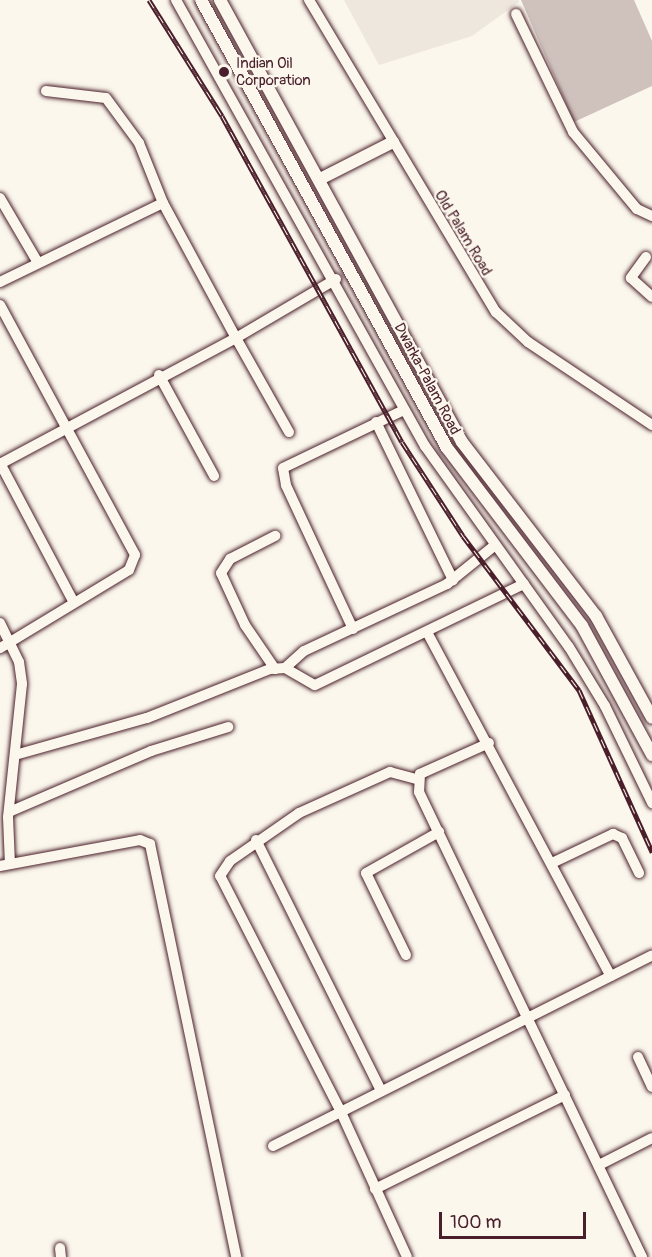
<!DOCTYPE html>
<style>
body{margin:0}
#map{position:relative;width:652px;height:1257px;overflow:hidden;background:#fbf7ec;font-family:Pangolin,sans-serif}
div>[style]{position:absolute}
.built>*{inset:0;background:#eee7de}
.building>*{inset:0;background:#cfc2bc}
.roads{filter:drop-shadow(0 0 2px #4a1f2b) drop-shadow(0 0 2px #4a1f2b)}
.minor>*{height:10px;margin:-5px;padding:0 5px;transform-origin:5px;border-radius:5px;background:#fbf7ec}
.major>*{height:12px;margin:-6px;padding:0 6px;transform-origin:6px;border-radius:6px;background:#fbf7ec}
.rail>*{height:5px;margin-top:-2.5px;transform-origin:0;background:repeating-linear-gradient(90deg,#fbf7ec 0 9px,#4a1f2b 0 18px);box-sizing:border-box;border-block:2px solid #4a1f2b}
.dots>*{width:16px;height:16px;translate:-50% -50%;box-sizing:border-box;border:3px solid #fbf7ec;border-radius:50%}
span{translate:-50% -50%;white-space:nowrap;text-align:center;line-height:1.15;-webkit-text-stroke:4.5px #fbf7ec;paint-order:stroke}
.poi-label{font-size:15px;color:#4a1f2b}
.left{translate:0 -50%;text-align:left}
.street-label{font-size:15px;color:#4a1f2b}
.scale{position:absolute;left:439px;top:1212px;width:147px;height:27px;box-sizing:border-box;border:3px solid #4a1f2b;border-top:0;padding-left:8px;font-size:18px;line-height:21px;white-space:nowrap;color:#4a1f2b;-webkit-text-stroke:4px #fbf7ec;paint-order:stroke}
</style>
<div id="map">
<div class="built">
<div style="clip-path:polygon(344px 0,519px 0,519px 2px,472px 36px,379px 65px)"></div>
</div>
<div class="building">
<div style="clip-path:polygon(521px 0,634px 0,652px 41px,652px 86px,574px 122px)"></div>
</div>
<div class="roads">
<div class="minor">
<div style="left:176px;top:0;width:511px;rotate:60.83deg"></div>
<div style="left:425px;top:446px;width:247px;rotate:54.4deg"></div>
<div style="left:569px;top:647px;width:69px;rotate:58.6deg"></div>
<div style="left:605px;top:706px;width:108px;rotate:64.1deg"></div>
<div style="left:309px;top:0;width:364px;rotate:59.1deg"></div>
<div style="left:496px;top:312px;width:44px;rotate:43.2deg"></div>
<div style="left:528px;top:342px;width:149px;rotate:33.8deg"></div>
<div style="left:516px;top:14px;width:131px;rotate:64.2deg"></div>
<div style="left:573px;top:132px;width:100px;rotate:50.3deg"></div>
<div style="left:637px;top:209px;width:17px;rotate:25deg"></div>
<div style="left:46px;top:91px;width:60px;rotate:6.7deg"></div>
<div style="left:106px;top:98px;width:56px;rotate:53.7deg"></div>
<div style="left:139px;top:143px;width:65px;rotate:68.2deg"></div>
<div style="left:0;top:198px;width:73px;rotate:59.6deg"></div>
<div style="left:646px;top:257px;width:26px;rotate:126deg"></div>
<div style="left:631px;top:278px;width:28px;rotate:42deg"></div>
<div style="left:0;top:282px;width:181px;rotate:-25.9deg"></div>
<div style="left:163px;top:203px;width:153px;rotate:61.6deg"></div>
<div style="left:236px;top:338px;width:116px;rotate:-30.5deg"></div>
<div style="left:0;top:305px;width:284px;rotate:61.6deg"></div>
<div style="left:135px;top:555px;width:16px;rotate:112deg"></div>
<div style="left:129px;top:570px;width:151px;rotate:148.8deg"></div>
<div style="left:159px;top:375px;width:115px;rotate:61.4deg"></div>
<div style="left:376px;top:422px;width:176px;rotate:64deg"></div>
<div style="left:0;top:463px;width:156px;rotate:62.1deg"></div>
<div style="left:0;top:464px;width:268px;rotate:-28.1deg"></div>
<div style="left:236px;top:338px;width:108px;rotate:60.6deg"></div>
<div style="left:0;top:623px;width:43px;rotate:64deg"></div>
<div style="left:19px;top:662px;width:22px;rotate:82deg"></div>
<div style="left:22px;top:684px;width:134px;rotate:96deg"></div>
<div style="left:8px;top:817px;width:47px;rotate:87.6deg"></div>
<div style="left:353px;top:629px;width:159px;rotate:-115deg"></div>
<div style="left:286px;top:485px;width:17px;rotate:-100deg"></div>
<div style="left:283px;top:468px;width:134px;rotate:-25.6deg"></div>
<div style="left:427px;top:632px;width:390px;rotate:61.9deg"></div>
<div style="left:285px;top:668px;width:25px;rotate:-42deg"></div>
<div style="left:304px;top:651px;width:158px;rotate:-25.1deg"></div>
<div style="left:447px;top:584px;width:60px;rotate:-39deg"></div>
<div style="left:275px;top:669px;width:53px;rotate:-124.3deg"></div>
<div style="left:245px;top:625px;width:57px;rotate:-114.8deg"></div>
<div style="left:221px;top:573px;width:17px;rotate:-57deg"></div>
<div style="left:230px;top:559px;width:51px;rotate:-27.1deg"></div>
<div style="left:489px;top:743px;width:76px;rotate:155.8deg"></div>
<div style="left:420px;top:774px;width:18px;rotate:93deg"></div>
<div style="left:419px;top:792px;width:516px;rotate:64.38deg"></div>
<div style="left:15px;top:755px;width:137px;rotate:-15.7deg"></div>
<div style="left:147px;top:718px;width:132px;rotate:-21.7deg"></div>
<div style="left:270px;top:669px;width:15px;rotate:-4deg"></div>
<div style="left:285px;top:668px;width:34px;rotate:30deg"></div>
<div style="left:315px;top:685px;width:232px;rotate:-25.8deg"></div>
<div style="left:9px;top:812px;width:155px;rotate:-23.2deg"></div>
<div style="left:151px;top:751px;width:81px;rotate:-17.3deg"></div>
<div style="left:256px;top:840px;width:280px;rotate:63.5deg"></div>
<div style="left:552px;top:863px;width:68px;rotate:-25.4deg"></div>
<div style="left:613px;top:834px;width:10px;rotate:24deg"></div>
<div style="left:622px;top:838px;width:39px;rotate:64deg"></div>
<div style="left:0;top:866px;width:142px;rotate:-10.5deg"></div>
<div style="left:140px;top:840px;width:11px;rotate:22deg"></div>
<div style="left:150px;top:844px;width:422px;rotate:78.2deg"></div>
<div style="left:406px;top:955px;width:91px;rotate:-116deg"></div>
<div style="left:366px;top:873px;width:84px;rotate:-29.3deg"></div>
<div style="left:638px;top:1057px;width:33px;rotate:65deg"></div>
<div style="left:273px;top:1146px;width:424px;rotate:-26.7deg"></div>
<div style="left:599px;top:1165px;width:59px;rotate:-27deg"></div>
<div style="left:375px;top:1189px;width:212px;rotate:-26.3deg"></div>
<div style="left:60px;top:1248px;width:9px;rotate:84deg"></div>
<div style="left:407px;top:1257px;width:159px;rotate:-114.5deg"></div>
<div style="left:341px;top:1112px;width:265px;rotate:-117.1deg"></div>
<div style="left:220px;top:876px;width:18px;rotate:-56deg"></div>
<div style="left:230px;top:861px;width:84px;rotate:-34.8deg"></div>
<div style="left:299px;top:813px;width:100px;rotate:-24.3deg"></div>
<div style="left:390px;top:772px;width:28px;rotate:15deg"></div>
</div>
<div class="major">
<div style="left:201px;top:0;width:511px;rotate:61.23deg"></div>
<div style="left:447px;top:448px;width:223px;rotate:52.8deg"></div>
<div style="left:582px;top:626px;width:147px;rotate:61.5deg"></div>
<div style="left:220px;top:0;width:504px;rotate:61.3deg"></div>
<div style="left:462px;top:442px;width:220px;rotate:52.4deg"></div>
<div style="left:596px;top:616px;width:116px;rotate:61.2deg"></div>
<div style="left:320px;top:179px;width:82px;rotate:-26.9deg"></div>
</div>
</div>
<div class="rail">
<div style="left:149px;top:0;width:137px;rotate:57.8deg"></div>
<div style="left:222px;top:116px;width:372px;rotate:61.1deg"></div>
<div style="left:402px;top:442px;width:112px;rotate:57deg"></div>
<div style="left:463px;top:536px;width:193px;rotate:53deg"></div>
<div style="left:579px;top:690px;width:178px;rotate:65.7deg"></div>
</div>
<div class="dots">
<div style="left:224px;top:72px;background:#4a1f2b"></div>
</div>
<div class="poi-label">
<span class="left" style="left:236px;top:72px">Indian Oil<br>Corporation</span>
</div>
<div class="street-label">
<span style="left:463px;top:233px;rotate:59deg">Old Palam Road</span>
<span style="left:427px;top:379px;rotate:62deg">Dwarka-Palam Road</span>
</div>
<div class="scale">100 m</div>
</div>
